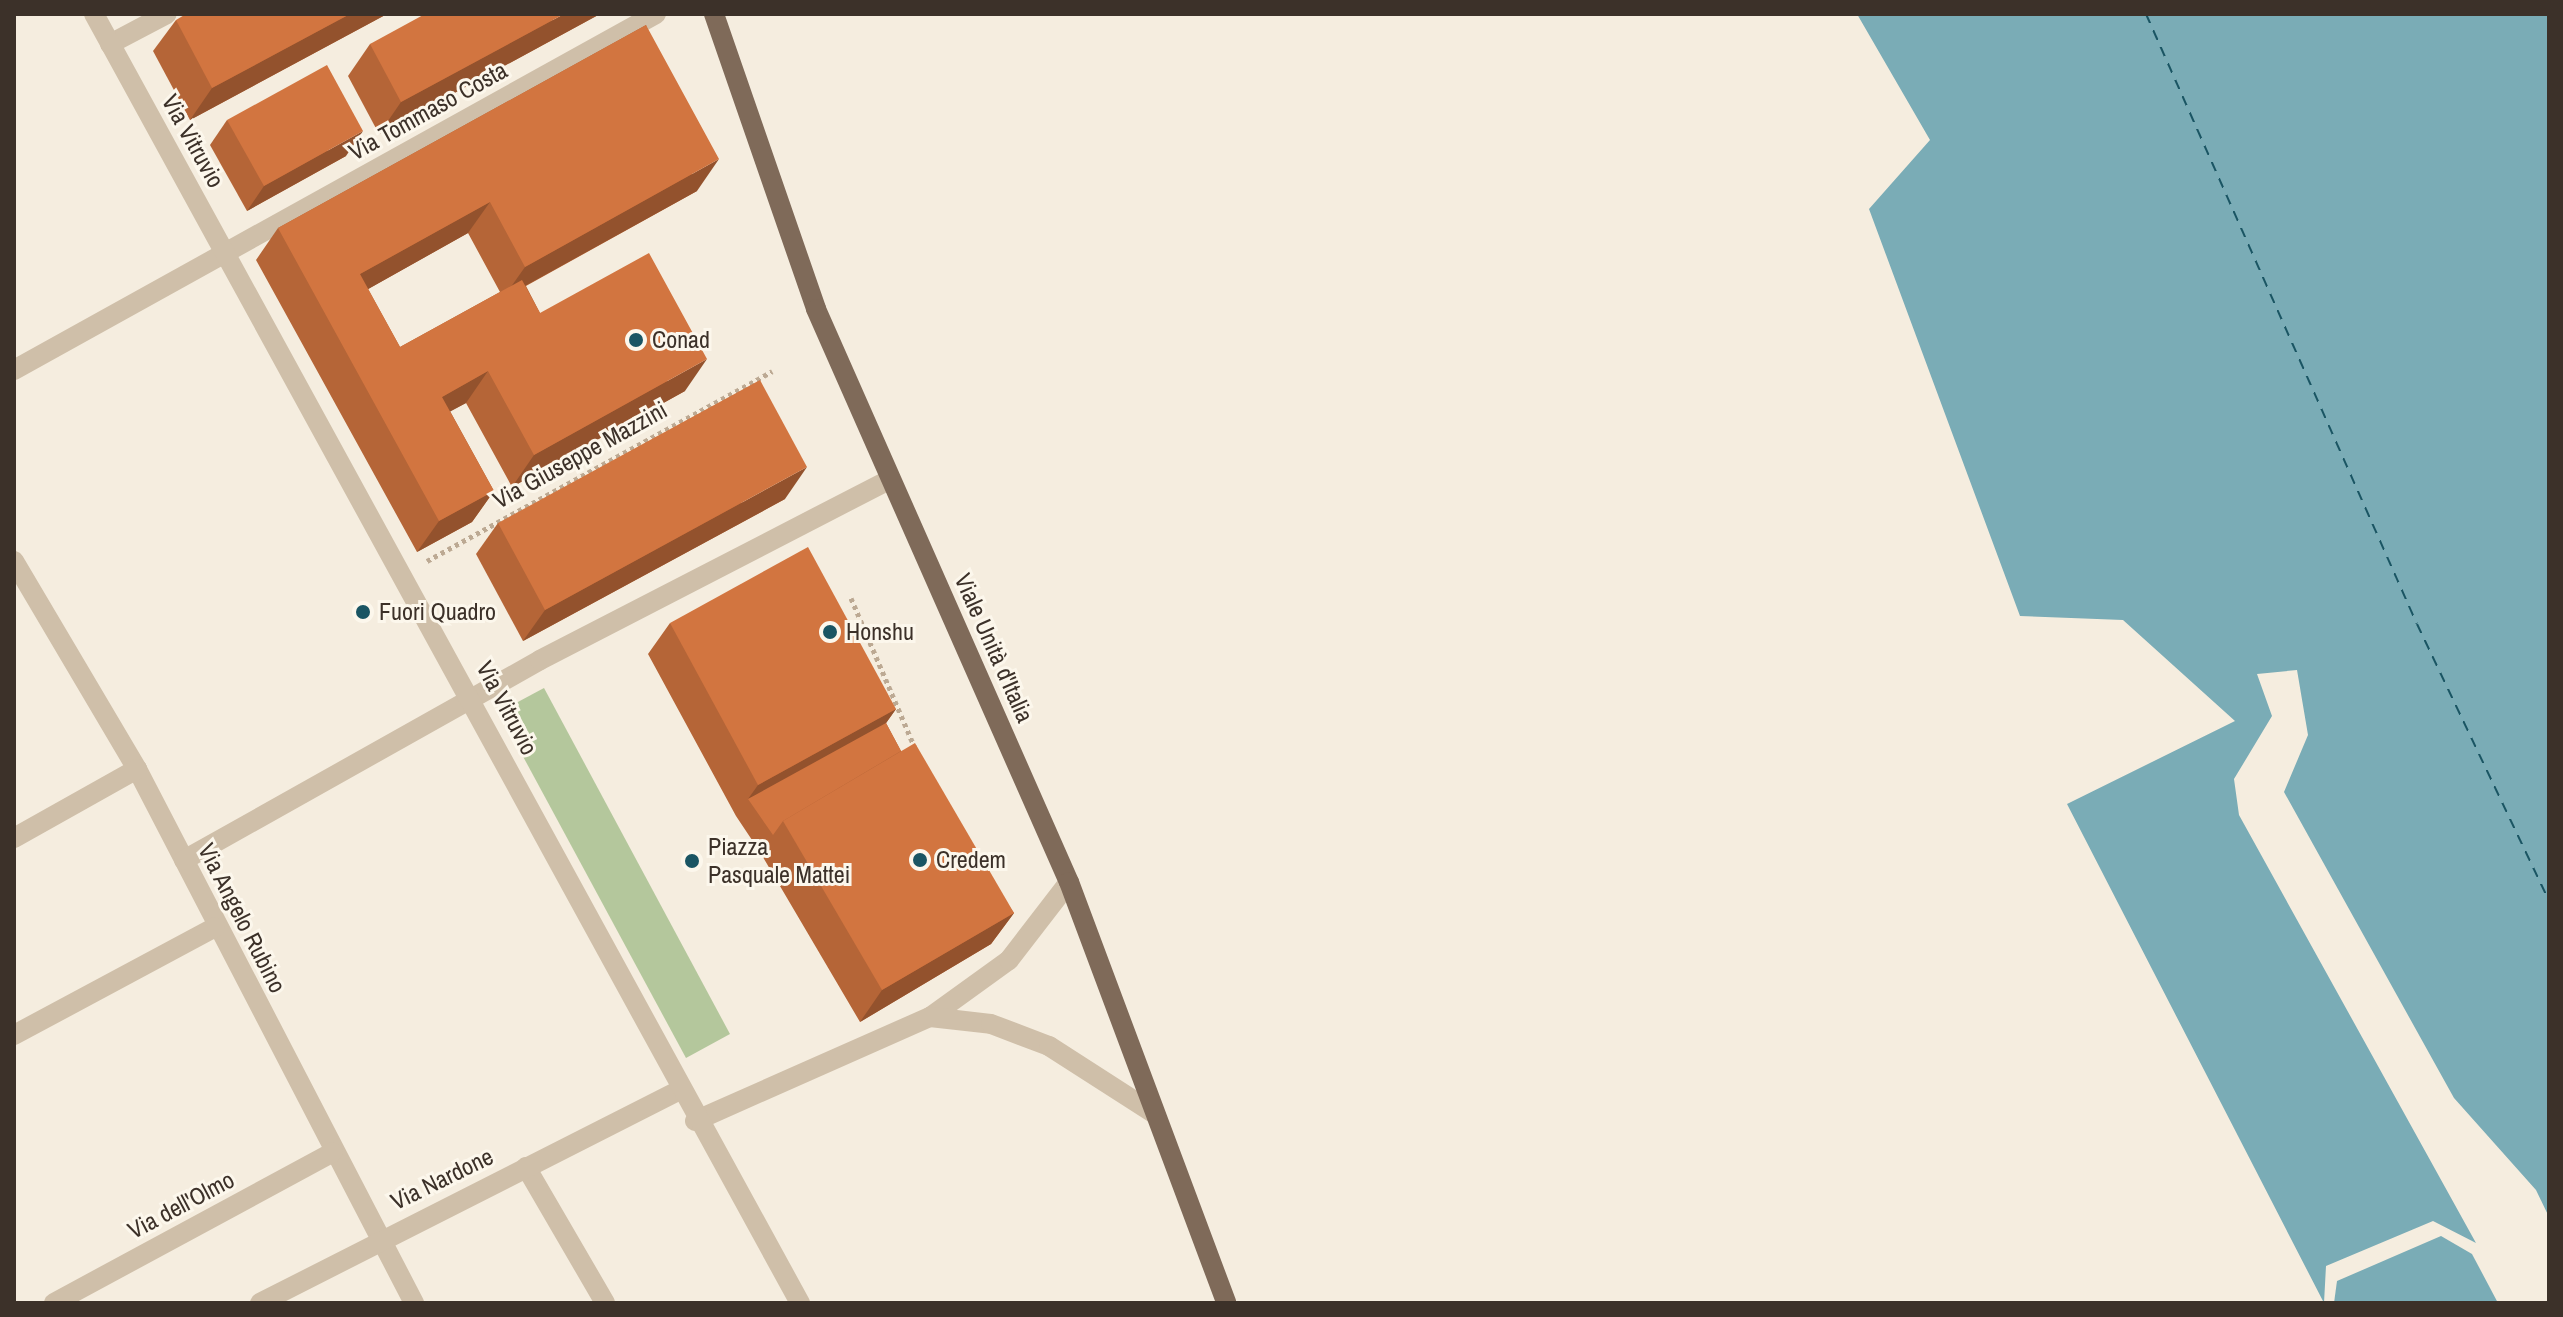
<!DOCTYPE html>
<meta charset="utf-8">
<style>
body{margin:0}
#map{position:relative;width:2563px;height:1317px;overflow:hidden;background:#f5eddf;font-family:"Archivo Narrow",sans-serif}
div>[style]{position:absolute}
.green>*{inset:0;background:#b4c79c}
.water>*{inset:0;background:#7aacb6}
.ferry>*{height:2px;margin-top:-1px;transform-origin:0;background:repeating-linear-gradient(90deg,#1a5563 0 10px,transparent 0 18px)}
.path>*{height:5px;margin-top:-2.5px;transform-origin:0;background:repeating-linear-gradient(90deg,#bca993 0 4px,transparent 0 8px)}
.minor>*{height:20px;margin:-10px;padding:0 10px;transform-origin:10px;border-radius:10px;background:#cfbfa9}
.tertiary>*{height:20px;margin:-10px;padding:0 10px;transform-origin:10px;border-radius:10px;background:#cfbfa9}
.primary>*{height:20px;margin:-10px;padding:0 10px;transform-origin:10px;border-radius:10px;background:#7f6a59}
.wall>*{inset:0;background:#b56537}
.shaded-wall>*{inset:0;background:#93522d}
.building>*{inset:0;background:#d27540}
.dots>*{width:22px;height:22px;translate:-50% -50%;box-sizing:border-box;border:4px solid #fcf7ec;border-radius:50%}
span{translate:-50% -50%;white-space:nowrap;text-align:center;line-height:1.15;-webkit-text-stroke:6px #fcf7ec;paint-order:stroke}
.street-label{font-size:24px;color:#3c3129}
.poi-label{font-size:24px;color:#3c3129}
.left{translate:0 -50%;text-align:left}
.frame{position:absolute;inset:0;border:16px solid #3c3129;pointer-events:none}
</style>
<div id="map">
<div class="green">
<div style="clip-path:polygon(544px 688px,730px 1034px,686px 1058px,499px 712px)"></div>
</div>
<div class="water">
<div style="clip-path:polygon(1857px 14px,2549px 14px,2549px 1217px,2536px 1190px,2454px 1098px,2284px 792px,2308px 735px,2297px 670px,2257px 674px,2272px 716px,2234px 779px,2239px 815px,2476px 1243px,2433px 1221px,2326px 1266px,2324px 1303px,2067px 804px,2235px 721px,2123px 620px,2020px 616px,1869px 209px,1930px 140px)"></div>
<div style="clip-path:polygon(2441px 1236px,2472px 1254px,2498px 1303px,2334px 1303px,2337px 1281px)"></div>
</div>
<div class="ferry">
<div style="left:2146px;top:14px;width:667px;rotate:66.05deg"></div>
<div style="left:2417px;top:624px;width:307px;rotate:64.5deg"></div>
</div>
<div class="path">
<div style="left:427px;top:561px;width:394px;rotate:-28.8deg"></div>
<div style="left:851px;top:598px;width:163px;rotate:66.9deg"></div>
</div>
<div class="minor">
<div style="left:110px;top:44px;width:64px;rotate:-27.8deg"></div>
<div style="left:14px;top:370px;width:734px;rotate:-29.01deg"></div>
<div style="left:14px;top:561px;width:242px;rotate:59.4deg"></div>
<div style="left:137px;top:769px;width:602px;rotate:62.58deg"></div>
<div style="left:14px;top:838px;width:141px;rotate:-29.3deg"></div>
<div style="left:184px;top:860px;width:408px;rotate:-29.3deg"></div>
<div style="left:540px;top:660px;width:394px;rotate:-27.3deg"></div>
<div style="left:930px;top:1017px;width:97px;rotate:-35.8deg"></div>
<div style="left:1009px;top:960px;width:98px;rotate:-52.4deg"></div>
<div style="left:14px;top:1035px;width:228px;rotate:-28.2deg"></div>
<div style="left:695px;top:1121px;width:257px;rotate:-23.9deg"></div>
<div style="left:930px;top:1017px;width:61px;rotate:6.5deg"></div>
<div style="left:991px;top:1024px;width:62px;rotate:20.8deg"></div>
<div style="left:1049px;top:1046px;width:126px;rotate:32.7deg"></div>
<div style="left:526px;top:1167px;width:157px;rotate:59.8deg"></div>
<div style="left:54px;top:1303px;width:317px;rotate:-28.4deg"></div>
<div style="left:260px;top:1303px;width:470px;rotate:-26.9deg"></div>
</div>
<div class="tertiary">
<div style="left:94px;top:14px;width:1470px;rotate:61.29deg"></div>
</div>
<div class="primary">
<div style="left:714px;top:14px;width:312px;rotate:70.9deg"></div>
<div style="left:816px;top:309px;width:626px;rotate:66.18deg"></div>
<div style="left:1069px;top:882px;width:449px;rotate:69.5deg"></div>
</div>
<div class="wall">
<div style="clip-path:polygon(387px 14px,190px 120px,153px 51px,176px 20px)"></div>
<div style="clip-path:polygon(600px 14px,379px 134px,348px 76px,370px 44px)"></div>
<div style="clip-path:polygon(evenodd,646px 25px,697px 191px,526px 286px,540px 313px,685px 391px,512px 487px,466px 403px,450px 411px,494px 491px,472px 522px,417px 552px,256px 260px,278px 228px,646px 25px,468px 233px,500px 292px,400px 347px,368px 289px,468px 233px)"></div>
<div style="clip-path:polygon(227px 120px,346px 156px,247px 211px,210px 145px)"></div>
<div style="clip-path:polygon(785px 499px,523px 641px,476px 554px,498px 523px)"></div>
<div style="clip-path:polygon(670px 623px,896px 709px,886px 723px,901px 751px,1014px 913px,991px 944px,860px 1022px,760px 852px,736px 816px,648px 654px)"></div>
</div>
<div class="shaded-wall">
<div style="clip-path:polygon(350px 14px,387px 14px,190px 120px,212px 88px)"></div>
<div style="clip-path:polygon(564px 14px,600px 14px,379px 134px,401px 102px)"></div>
<div style="clip-path:polygon(363px 131px,346px 156px,247px 211px,264px 186px)"></div>
<div style="clip-path:polygon(719px 159px,697px 191px,503px 298px,525px 267px)"></div>
<div style="clip-path:polygon(490px 202px,468px 233px,338px 306px,360px 274px)"></div>
<div style="clip-path:polygon(707px 359px,685px 391px,512px 487px,534px 455px)"></div>
<div style="clip-path:polygon(488px 371px,466px 403px,420px 428px,442px 397px)"></div>
<div style="clip-path:polygon(807px 467px,785px 499px,523px 641px,545px 610px)"></div>
<div style="clip-path:polygon(494px 491px,472px 522px,417px 552px,439px 521px)"></div>
<div style="clip-path:polygon(896px 709px,874px 740px,748px 799px,758px 785px)"></div>
<div style="clip-path:polygon(1014px 913px,991px 944px,860px 1022px,882px 990px)"></div>
</div>
<div class="building">
<div style="clip-path:polygon(186px 14px,350px 14px,212px 88px,176px 20px)"></div>
<div style="clip-path:polygon(425px 14px,564px 14px,401px 102px,370px 44px)"></div>
<div style="clip-path:polygon(646px 25px,719px 159px,525px 267px,490px 202px,360px 274px,400px 347px,522px 280px,540px 313px,649px 253px,707px 359px,534px 455px,488px 371px,442px 397px,494px 491px,439px 521px,278px 228px)"></div>
<div style="clip-path:polygon(327px 65px,363px 131px,264px 186px,227px 120px)"></div>
<div style="clip-path:polygon(760px 380px,807px 467px,545px 610px,498px 523px)"></div>
<div style="clip-path:polygon(808px 547px,896px 709px,758px 785px,670px 623px)"></div>
<div style="clip-path:polygon(886px 723px,901px 751px,783px 821px,773px 835px,748px 799px)"></div>
<div style="clip-path:polygon(915px 743px,1014px 913px,882px 990px,783px 821px)"></div>
</div>
<div class="dots">
<div style="left:636px;top:340px;background:#1a5563"></div>
<div style="left:363px;top:612px;background:#1a5563"></div>
<div style="left:830px;top:632px;background:#1a5563"></div>
<div style="left:920px;top:860px;background:#1a5563"></div>
<div style="left:692px;top:861px;background:#1a5563"></div>
</div>
<div class="street-label">
<span style="left:428px;top:111px;rotate:-29deg">Via Tommaso Costa</span>
<span style="left:193px;top:141px;rotate:61deg">Via Vitruvio</span>
<span style="left:580px;top:455px;rotate:-29deg">Via Giuseppe Mazzini</span>
<span style="left:994px;top:648px;rotate:66deg">Viale Unità d'Italia</span>
<span style="left:507px;top:708px;rotate:62deg">Via Vitruvio</span>
<span style="left:242px;top:918px;rotate:63deg">Via Angelo Rubino</span>
<span style="left:442px;top:1179px;rotate:-26deg">Via Nardone</span>
<span style="left:181px;top:1205px;rotate:-28deg">Via dell'Olmo</span>
</div>
<div class="poi-label">
<span class="left" style="left:652px;top:340px">Conad</span>
<span class="left" style="left:379px;top:612px">Fuori Quadro</span>
<span class="left" style="left:846px;top:632px">Honshu</span>
<span class="left" style="left:708px;top:861px">Piazza<br>Pasquale Mattei</span>
<span class="left" style="left:936px;top:860px">Credem</span>
</div>
<div class="frame"></div>
</div>
